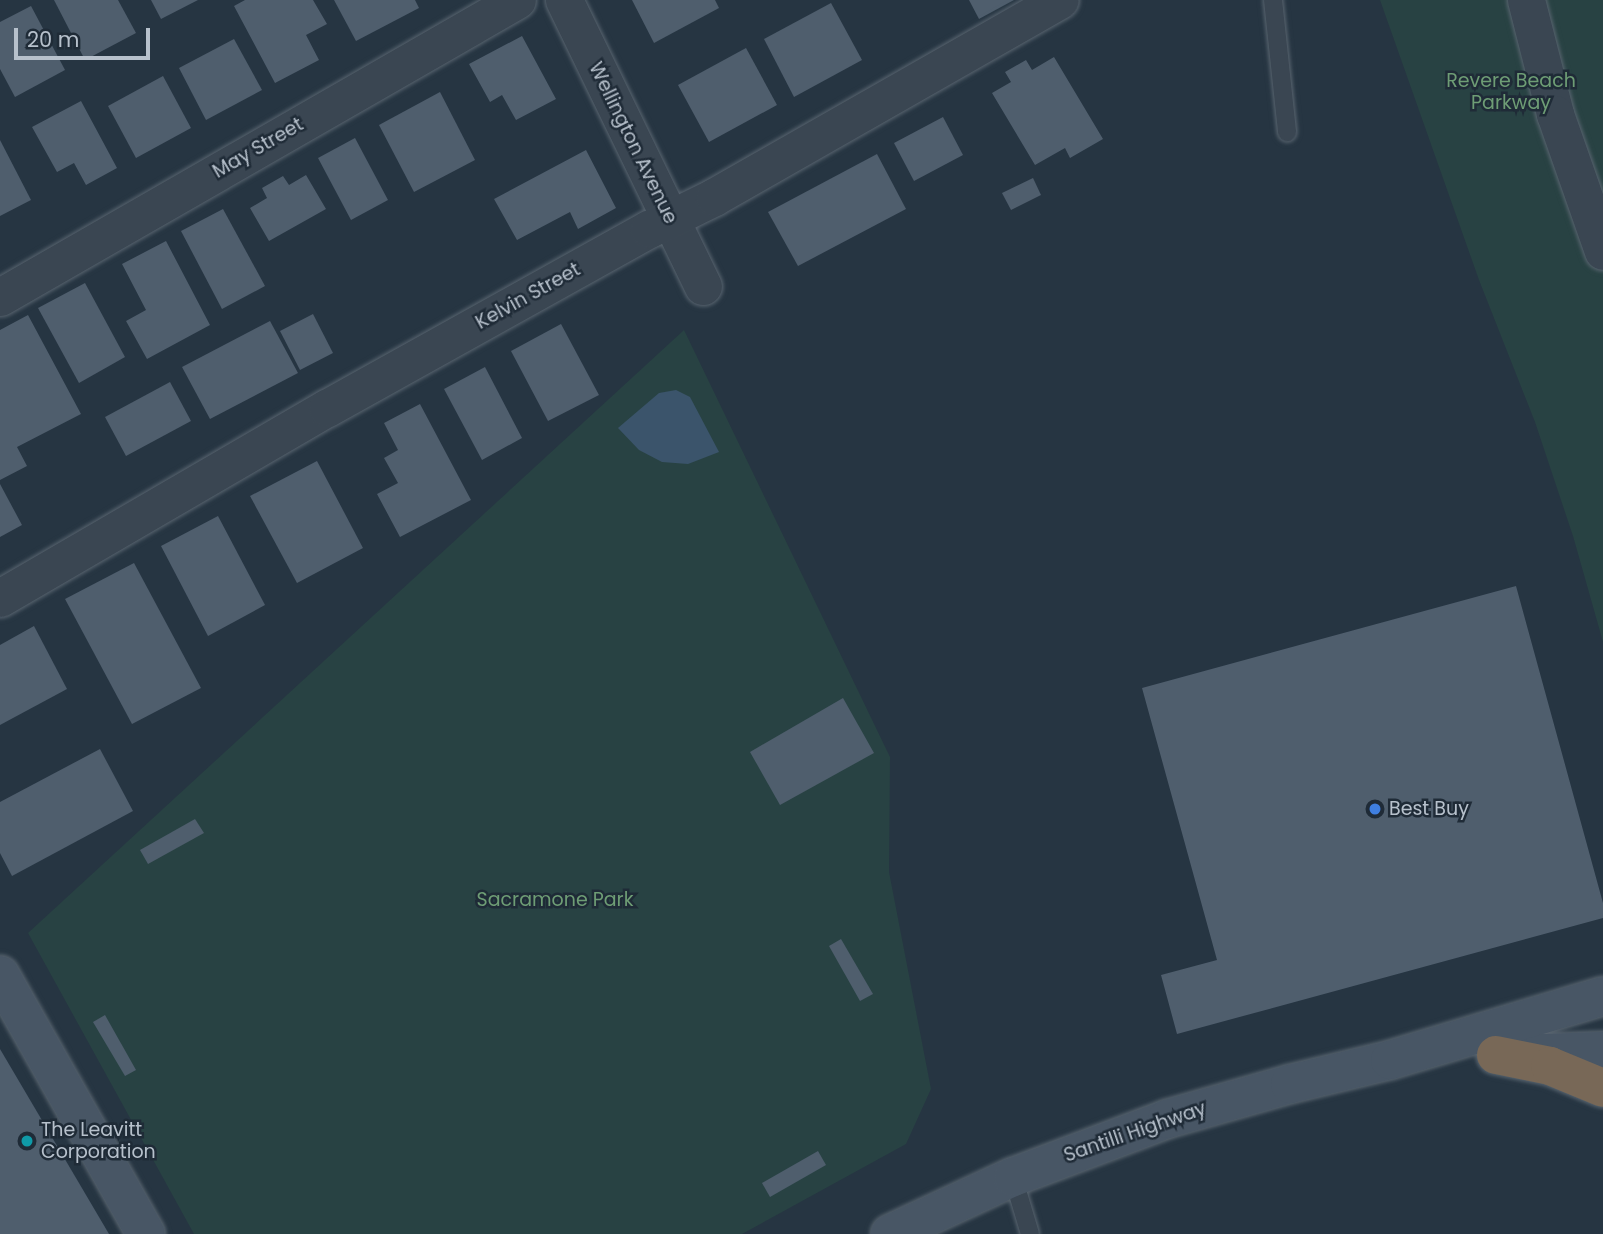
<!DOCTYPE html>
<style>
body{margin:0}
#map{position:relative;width:1603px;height:1234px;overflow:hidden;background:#263542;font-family:Poppins,sans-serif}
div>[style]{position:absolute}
.green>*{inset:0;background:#284243}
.water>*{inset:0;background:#3b546b}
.building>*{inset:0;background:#4f5e6d}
.roads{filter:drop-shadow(0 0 2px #58646f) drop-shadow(0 0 2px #58646f)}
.lane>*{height:18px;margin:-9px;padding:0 9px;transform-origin:9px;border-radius:9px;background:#3a4652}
.street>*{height:37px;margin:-18.5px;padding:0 18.5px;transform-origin:18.5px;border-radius:18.5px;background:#3a4652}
.secondary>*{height:38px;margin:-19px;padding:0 19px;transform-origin:19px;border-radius:19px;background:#485665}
.highway>*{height:38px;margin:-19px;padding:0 19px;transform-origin:19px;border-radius:19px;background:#786857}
.dots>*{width:19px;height:19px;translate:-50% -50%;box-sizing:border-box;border:4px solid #1f2b37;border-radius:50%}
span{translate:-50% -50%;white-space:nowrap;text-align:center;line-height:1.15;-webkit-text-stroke:5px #1f2b37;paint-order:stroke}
.park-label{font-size:19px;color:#6e9d75}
.street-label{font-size:19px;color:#b7c1cc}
.poi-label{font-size:19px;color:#b7c1cc}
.left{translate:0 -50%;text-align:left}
.scale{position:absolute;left:14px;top:28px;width:136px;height:32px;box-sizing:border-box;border:4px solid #b7c1cc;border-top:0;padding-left:9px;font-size:21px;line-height:24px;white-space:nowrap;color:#b7c1cc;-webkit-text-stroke:5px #1f2b37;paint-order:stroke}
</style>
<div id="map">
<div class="green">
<div style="clip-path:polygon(1380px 0,1603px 0,1603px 642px,1573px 536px,1535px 422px,1479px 280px)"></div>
<div style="clip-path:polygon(684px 330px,890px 757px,889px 872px,931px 1089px,906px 1144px,742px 1234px,194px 1234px,28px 933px)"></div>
</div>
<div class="water">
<div style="clip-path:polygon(676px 390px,690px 397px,719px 452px,688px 464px,662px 462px,639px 450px,618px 428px,659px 393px)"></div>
</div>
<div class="building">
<div style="clip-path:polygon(54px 0,118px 0,136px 33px,85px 60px)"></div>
<div style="clip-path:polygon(151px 0,198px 0,161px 19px)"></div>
<div style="clip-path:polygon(245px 0,313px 0,327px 24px,306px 35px,319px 60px,275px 83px,234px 6px)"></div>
<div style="clip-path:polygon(334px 0,415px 0,419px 8px,356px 41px)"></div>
<div style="clip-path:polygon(632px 0,715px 0,719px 8px,654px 43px)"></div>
<div style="clip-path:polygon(969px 0,1014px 0,979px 19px)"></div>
<div style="clip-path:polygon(831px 3px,862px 60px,794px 97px,764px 39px)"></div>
<div style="clip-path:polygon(31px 6px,65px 70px,15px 97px,0 69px,0 22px)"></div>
<div style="clip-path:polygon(522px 36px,556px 99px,516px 120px,502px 95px,490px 102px,469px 64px)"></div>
<div style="clip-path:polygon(234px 39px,262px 90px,206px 120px,179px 68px)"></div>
<div style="clip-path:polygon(746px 48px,777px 105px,709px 142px,678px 85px)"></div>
<div style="clip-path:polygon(1054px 57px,1103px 139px,1070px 158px,1065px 148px,1035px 165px,992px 93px,1011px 82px,1005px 72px,1026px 60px,1032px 70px)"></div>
<div style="clip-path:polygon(163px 76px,191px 128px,136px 158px,108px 106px)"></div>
<div style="clip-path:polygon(440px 92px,475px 160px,414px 192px,379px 125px)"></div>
<div style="clip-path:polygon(81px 101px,117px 168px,86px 185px,74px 163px,57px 172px,32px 127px)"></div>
<div style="clip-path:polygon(943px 117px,963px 155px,914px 181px,894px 143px)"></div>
<div style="clip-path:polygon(355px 138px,388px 200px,351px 220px,318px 158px)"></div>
<div style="clip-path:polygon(0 140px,31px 200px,0 216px)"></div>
<div style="clip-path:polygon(586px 150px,616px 208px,578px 229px,570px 212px,517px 240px,494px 199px)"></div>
<div style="clip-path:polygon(877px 154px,906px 209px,798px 266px,768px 212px)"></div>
<div style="clip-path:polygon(306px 175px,326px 209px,269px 241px,250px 208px,267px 198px,262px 188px,283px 176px,289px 185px)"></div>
<div style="clip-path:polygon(1033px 178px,1041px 195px,1011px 210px,1002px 193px)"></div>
<div style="clip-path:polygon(223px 209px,265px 286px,222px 309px,181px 231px)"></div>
<div style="clip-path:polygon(166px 241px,210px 325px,147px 359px,126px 321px,146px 310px,122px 264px)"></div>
<div style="clip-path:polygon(85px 283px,125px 357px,79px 383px,38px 308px)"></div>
<div style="clip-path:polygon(313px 314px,333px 353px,300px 370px,280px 331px)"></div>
<div style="clip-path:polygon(28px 315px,81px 414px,17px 447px,27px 466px,0 480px,0 330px)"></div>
<div style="clip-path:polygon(270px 321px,298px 373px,210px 419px,182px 367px)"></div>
<div style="clip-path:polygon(561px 324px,599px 395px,548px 421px,511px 351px)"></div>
<div style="clip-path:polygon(485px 367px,522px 438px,482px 460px,444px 389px)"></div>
<div style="clip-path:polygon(170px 382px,191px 421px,126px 456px,105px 417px)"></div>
<div style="clip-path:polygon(420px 404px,471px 500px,400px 537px,377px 494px,398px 483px,384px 458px,398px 450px,384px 423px)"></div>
<div style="clip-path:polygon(317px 461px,363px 548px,297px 583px,250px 496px)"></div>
<div style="clip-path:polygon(0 484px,22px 525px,0 537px)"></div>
<div style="clip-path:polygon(218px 516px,265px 605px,208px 636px,161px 546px)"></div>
<div style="clip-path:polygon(134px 563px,201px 688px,132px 724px,65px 599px)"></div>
<div style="clip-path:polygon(1516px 586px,1603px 903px,1603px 918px,1177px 1034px,1161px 975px,1217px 960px,1142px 688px)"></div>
<div style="clip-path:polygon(34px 626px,67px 689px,0 725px,0 645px)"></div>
<div style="clip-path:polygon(843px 698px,874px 753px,780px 805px,750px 752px)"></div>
<div style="clip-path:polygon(100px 749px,133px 811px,12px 876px,0 853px,0 802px)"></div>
<div style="clip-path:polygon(195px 819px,204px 833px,148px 864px,140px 850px)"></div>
<div style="clip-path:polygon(841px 939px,873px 994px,860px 1001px,829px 946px)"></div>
<div style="clip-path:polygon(105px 1015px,136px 1070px,125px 1076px,93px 1022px)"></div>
<div style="clip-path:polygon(0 1049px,109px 1234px,0 1234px)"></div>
<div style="clip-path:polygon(818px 1151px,826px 1165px,770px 1197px,762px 1183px)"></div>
</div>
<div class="roads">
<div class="lane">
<div style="left:1273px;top:0;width:133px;rotate:83.9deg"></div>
<div style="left:1013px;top:1177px;width:59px;rotate:73.4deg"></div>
</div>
<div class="street">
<div style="left:564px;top:0;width:318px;rotate:64.1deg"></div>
<div style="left:1526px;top:0;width:118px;rotate:75.7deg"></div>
<div style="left:1555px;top:114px;width:145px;rotate:70.7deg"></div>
<div style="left:0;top:297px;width:596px;rotate:-29.88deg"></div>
<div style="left:0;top:598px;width:378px;rotate:-30.2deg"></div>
<div style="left:327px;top:408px;width:368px;rotate:-29.1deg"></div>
<div style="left:649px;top:229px;width:72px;rotate:-26.2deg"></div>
<div style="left:714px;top:197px;width:398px;rotate:-29.7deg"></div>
</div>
<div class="secondary">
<div style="left:0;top:975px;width:297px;rotate:60.6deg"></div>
<div style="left:1515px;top:1054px;width:88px;rotate:-2deg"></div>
<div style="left:890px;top:1234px;width:136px;rotate:-24.9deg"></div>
<div style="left:1013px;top:1177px;width:165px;rotate:-20.6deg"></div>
<div style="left:1167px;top:1119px;width:128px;rotate:-15.9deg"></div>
<div style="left:1290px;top:1084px;width:103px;rotate:-13.5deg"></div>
<div style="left:1390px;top:1060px;width:222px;rotate:-16.7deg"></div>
</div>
<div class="highway">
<div style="left:1496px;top:1055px;width:55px;rotate:11.5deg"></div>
<div style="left:1550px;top:1066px;width:57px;rotate:22.5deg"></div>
</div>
</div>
<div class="dots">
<div style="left:1375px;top:809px;background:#3f7fe0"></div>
<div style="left:27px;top:1141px;background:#0f9aa8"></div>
</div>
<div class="park-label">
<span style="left:1511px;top:92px">Revere Beach<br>Parkway</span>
<span style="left:555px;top:900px">Sacramone Park</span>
</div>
<div class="street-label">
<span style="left:633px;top:143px;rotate:64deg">Wellington Avenue</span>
<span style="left:258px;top:148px;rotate:-30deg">May Street</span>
<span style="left:528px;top:296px;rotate:-29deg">Kelvin Street</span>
<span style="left:1135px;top:1132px;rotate:-19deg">Santilli Highway</span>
</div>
<div class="poi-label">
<span class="left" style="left:1389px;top:809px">Best Buy</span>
<span class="left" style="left:41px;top:1141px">The Leavitt<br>Corporation</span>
</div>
<div class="scale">20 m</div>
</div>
